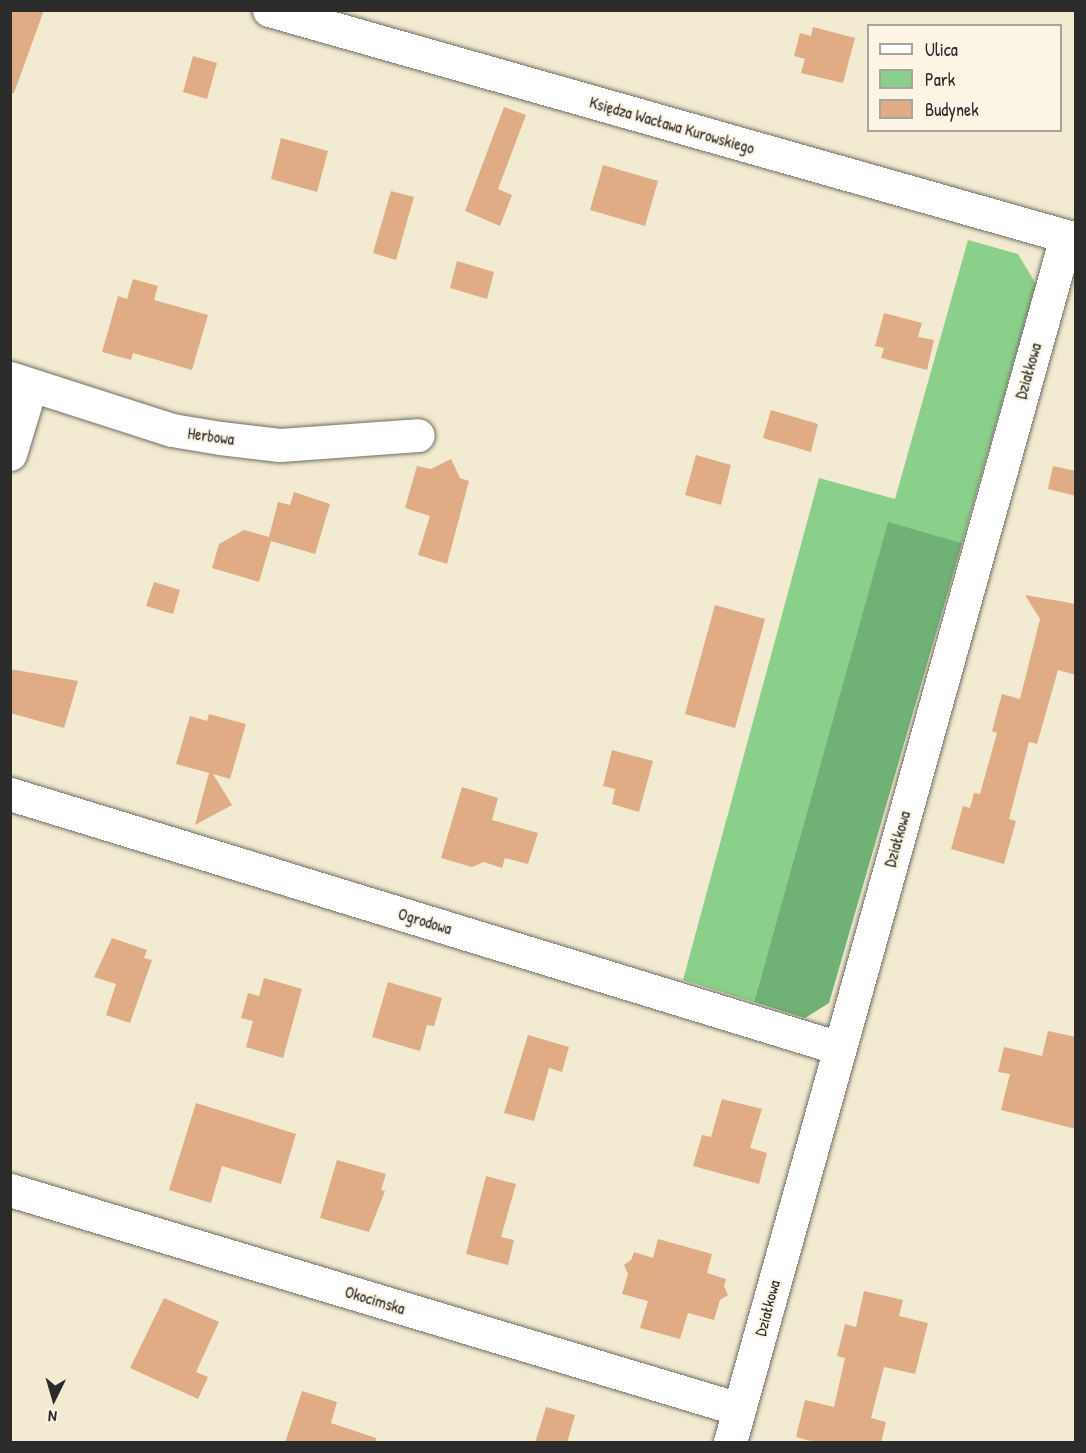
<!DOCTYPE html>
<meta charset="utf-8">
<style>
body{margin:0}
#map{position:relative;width:1086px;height:1453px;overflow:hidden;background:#f2ebd1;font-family:"Patrick Hand",sans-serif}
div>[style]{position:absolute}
.green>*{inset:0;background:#8bd08a}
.forest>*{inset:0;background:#70b276}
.building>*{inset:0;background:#dfac86}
.roads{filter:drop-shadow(0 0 2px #716e65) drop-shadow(0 0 2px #716e65)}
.street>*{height:33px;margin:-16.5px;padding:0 16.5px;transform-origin:16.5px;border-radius:16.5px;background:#fff}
span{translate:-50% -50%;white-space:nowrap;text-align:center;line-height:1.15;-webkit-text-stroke:4.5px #fcf5e5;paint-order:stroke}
.street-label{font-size:16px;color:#2b2b2b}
.frame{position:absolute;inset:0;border:12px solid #2b2b2b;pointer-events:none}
.legend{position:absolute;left:867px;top:24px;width:195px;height:108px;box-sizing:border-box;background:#fcf5e5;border:2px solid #a8a49b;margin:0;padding:8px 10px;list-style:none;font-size:18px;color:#2b2b2b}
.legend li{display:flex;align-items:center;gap:12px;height:30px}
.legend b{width:30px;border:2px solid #a8a49b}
.north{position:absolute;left:24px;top:1369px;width:60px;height:60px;-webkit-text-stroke:4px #fcf5e5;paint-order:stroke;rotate:185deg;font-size:16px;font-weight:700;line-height:24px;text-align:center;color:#2b2b2b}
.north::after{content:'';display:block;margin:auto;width:21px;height:27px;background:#2b2b2b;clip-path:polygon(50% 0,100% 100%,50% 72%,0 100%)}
</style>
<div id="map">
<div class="green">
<div style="clip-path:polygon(968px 240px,1018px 254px,1036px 284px,962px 543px,888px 523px,754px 1002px,683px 980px,819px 478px,895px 499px)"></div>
</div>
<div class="forest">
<div style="clip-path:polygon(888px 522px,962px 543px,829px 1003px,805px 1018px,754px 1002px)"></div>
</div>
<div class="building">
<div style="clip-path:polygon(10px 10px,44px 10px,14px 93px,10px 93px)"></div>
<div style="clip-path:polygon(813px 27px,855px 38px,843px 83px,801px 73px,805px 59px,794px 56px,800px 33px,811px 36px)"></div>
<div style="clip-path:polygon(193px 56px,217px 63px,207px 99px,183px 92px)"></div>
<div style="clip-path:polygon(504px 107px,526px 115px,498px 189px,512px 195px,500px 226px,465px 211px)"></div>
<div style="clip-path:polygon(281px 138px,328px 151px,317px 192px,271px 179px)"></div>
<div style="clip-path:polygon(603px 165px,658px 181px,645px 226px,590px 210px)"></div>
<div style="clip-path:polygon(391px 191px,414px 197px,396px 260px,373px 253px)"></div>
<div style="clip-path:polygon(457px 261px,494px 272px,487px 299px,450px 288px)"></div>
<div style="clip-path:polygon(133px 279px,158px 286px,154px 300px,208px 315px,192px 370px,133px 353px,131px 360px,102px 352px,118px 296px,127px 299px)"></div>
<div style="clip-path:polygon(884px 313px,922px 323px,918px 337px,934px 340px,927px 370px,881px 358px,884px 348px,875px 346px)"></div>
<div style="clip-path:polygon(771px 410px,818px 424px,811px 452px,763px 438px)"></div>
<div style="clip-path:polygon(696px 455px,731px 465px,721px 505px,685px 495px)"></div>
<div style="clip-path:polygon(451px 459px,460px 478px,469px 481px,447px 564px,418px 555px,430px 516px,405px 508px,417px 466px,431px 469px)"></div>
<div style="clip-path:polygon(1053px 466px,1076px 471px,1076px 496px,1048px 489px)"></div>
<div style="clip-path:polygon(294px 492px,330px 504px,315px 554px,271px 541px,259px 582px,212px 568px,219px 544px,244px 530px,269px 537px,278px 502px,290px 505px)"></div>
<div style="clip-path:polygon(154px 582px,180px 590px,173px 614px,146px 606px)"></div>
<div style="clip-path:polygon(1025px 595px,1076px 604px,1076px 675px,1058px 670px,1037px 744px,1029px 742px,1009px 819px,1016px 821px,1004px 864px,951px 849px,963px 806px,970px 808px,974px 793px,980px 794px,997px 733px,992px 731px,1002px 694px,1020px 699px,1040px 619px)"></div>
<div style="clip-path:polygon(715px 605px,765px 619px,735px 728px,685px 714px)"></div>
<div style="clip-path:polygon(10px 669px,78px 681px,64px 728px,10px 713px)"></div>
<div style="clip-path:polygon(209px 714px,246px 724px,230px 779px,213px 774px,232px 805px,195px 825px,209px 773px,176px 764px,190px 716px,207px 721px)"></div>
<div style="clip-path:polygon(612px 750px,653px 761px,639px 812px,612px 804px,615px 789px,603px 786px)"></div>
<div style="clip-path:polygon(462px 787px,498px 798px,492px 820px,538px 833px,528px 864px,505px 858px,502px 868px,484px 862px,472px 867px,441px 858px)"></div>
<div style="clip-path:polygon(112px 938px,147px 950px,144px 958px,152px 960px,130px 1023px,106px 1015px,116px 984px,94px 977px)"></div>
<div style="clip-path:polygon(264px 978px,302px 989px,283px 1058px,246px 1047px,253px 1021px,241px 1018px,248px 993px,259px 996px)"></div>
<div style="clip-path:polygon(388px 982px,442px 998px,434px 1026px,427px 1025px,420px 1051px,372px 1037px)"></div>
<div style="clip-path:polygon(1048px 1031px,1076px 1037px,1076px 1129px,1001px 1110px,1010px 1074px,998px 1072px,1004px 1047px,1042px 1056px)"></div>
<div style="clip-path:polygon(528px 1035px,569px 1047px,562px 1072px,549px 1068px,534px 1121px,504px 1113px)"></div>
<div style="clip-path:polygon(722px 1099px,762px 1109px,750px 1148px,767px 1153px,759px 1184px,693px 1166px,702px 1135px,711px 1137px)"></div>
<div style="clip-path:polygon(196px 1103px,296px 1134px,281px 1184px,222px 1166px,211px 1203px,169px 1190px)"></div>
<div style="clip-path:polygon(337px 1160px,386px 1174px,381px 1190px,385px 1191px,369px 1232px,320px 1218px)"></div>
<div style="clip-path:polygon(486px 1176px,516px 1184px,501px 1237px,514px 1240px,508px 1265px,466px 1254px)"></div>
<div style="clip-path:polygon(658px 1239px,712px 1254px,707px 1273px,726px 1279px,724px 1286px,728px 1295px,720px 1300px,714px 1320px,688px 1313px,680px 1339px,640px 1328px,648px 1301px,622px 1294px,628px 1274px,624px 1265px,631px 1260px,634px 1252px,653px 1258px)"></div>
<div style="clip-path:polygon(864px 1291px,903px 1300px,899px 1316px,928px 1323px,915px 1374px,884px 1367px,871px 1418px,886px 1422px,881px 1443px,818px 1443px,796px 1437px,805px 1400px,834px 1407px,845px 1358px,837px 1356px,845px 1324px,856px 1327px)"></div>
<div style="clip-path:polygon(164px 1298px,219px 1322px,196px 1372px,208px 1377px,198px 1399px,130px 1368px)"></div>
<div style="clip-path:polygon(302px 1391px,337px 1402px,331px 1423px,376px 1438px,375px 1443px,285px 1443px)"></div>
<div style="clip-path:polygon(546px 1407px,575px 1415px,567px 1443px,535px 1443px)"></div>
</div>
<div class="roads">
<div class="street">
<div style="left:269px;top:10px;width:839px;rotate:15.84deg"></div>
<div style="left:10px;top:378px;width:170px;rotate:17.8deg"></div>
<div style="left:172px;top:430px;width:49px;rotate:9.5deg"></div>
<div style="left:220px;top:438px;width:60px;rotate:6.7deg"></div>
<div style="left:280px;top:445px;width:138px;rotate:-4.1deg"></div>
<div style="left:10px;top:454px;width:72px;rotate:-73.1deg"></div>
<div style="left:10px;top:794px;width:867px;rotate:17.03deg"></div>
<div style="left:10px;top:1190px;width:761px;rotate:16.72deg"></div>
<div style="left:730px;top:1442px;width:1251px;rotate:-74.42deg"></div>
</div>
</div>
<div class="street-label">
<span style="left:672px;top:125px;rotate:16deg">Księdza Wacława Kurowskiego</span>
<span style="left:1028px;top:371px;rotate:-74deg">Działkowa</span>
<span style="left:211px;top:436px;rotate:8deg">Herbowa</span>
<span style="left:897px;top:839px;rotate:-74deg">Działkowa</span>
<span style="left:425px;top:921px;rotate:17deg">Ogrodowa</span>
<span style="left:375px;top:1300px;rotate:17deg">Okocimska</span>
<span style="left:767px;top:1308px;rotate:-75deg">Działkowa</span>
</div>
<div class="frame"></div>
<ul class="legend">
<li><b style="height:8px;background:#fff"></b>Ulica</li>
<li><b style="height:16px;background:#8bd08a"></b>Park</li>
<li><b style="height:16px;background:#dfac86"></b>Budynek</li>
</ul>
<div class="north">N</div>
</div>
